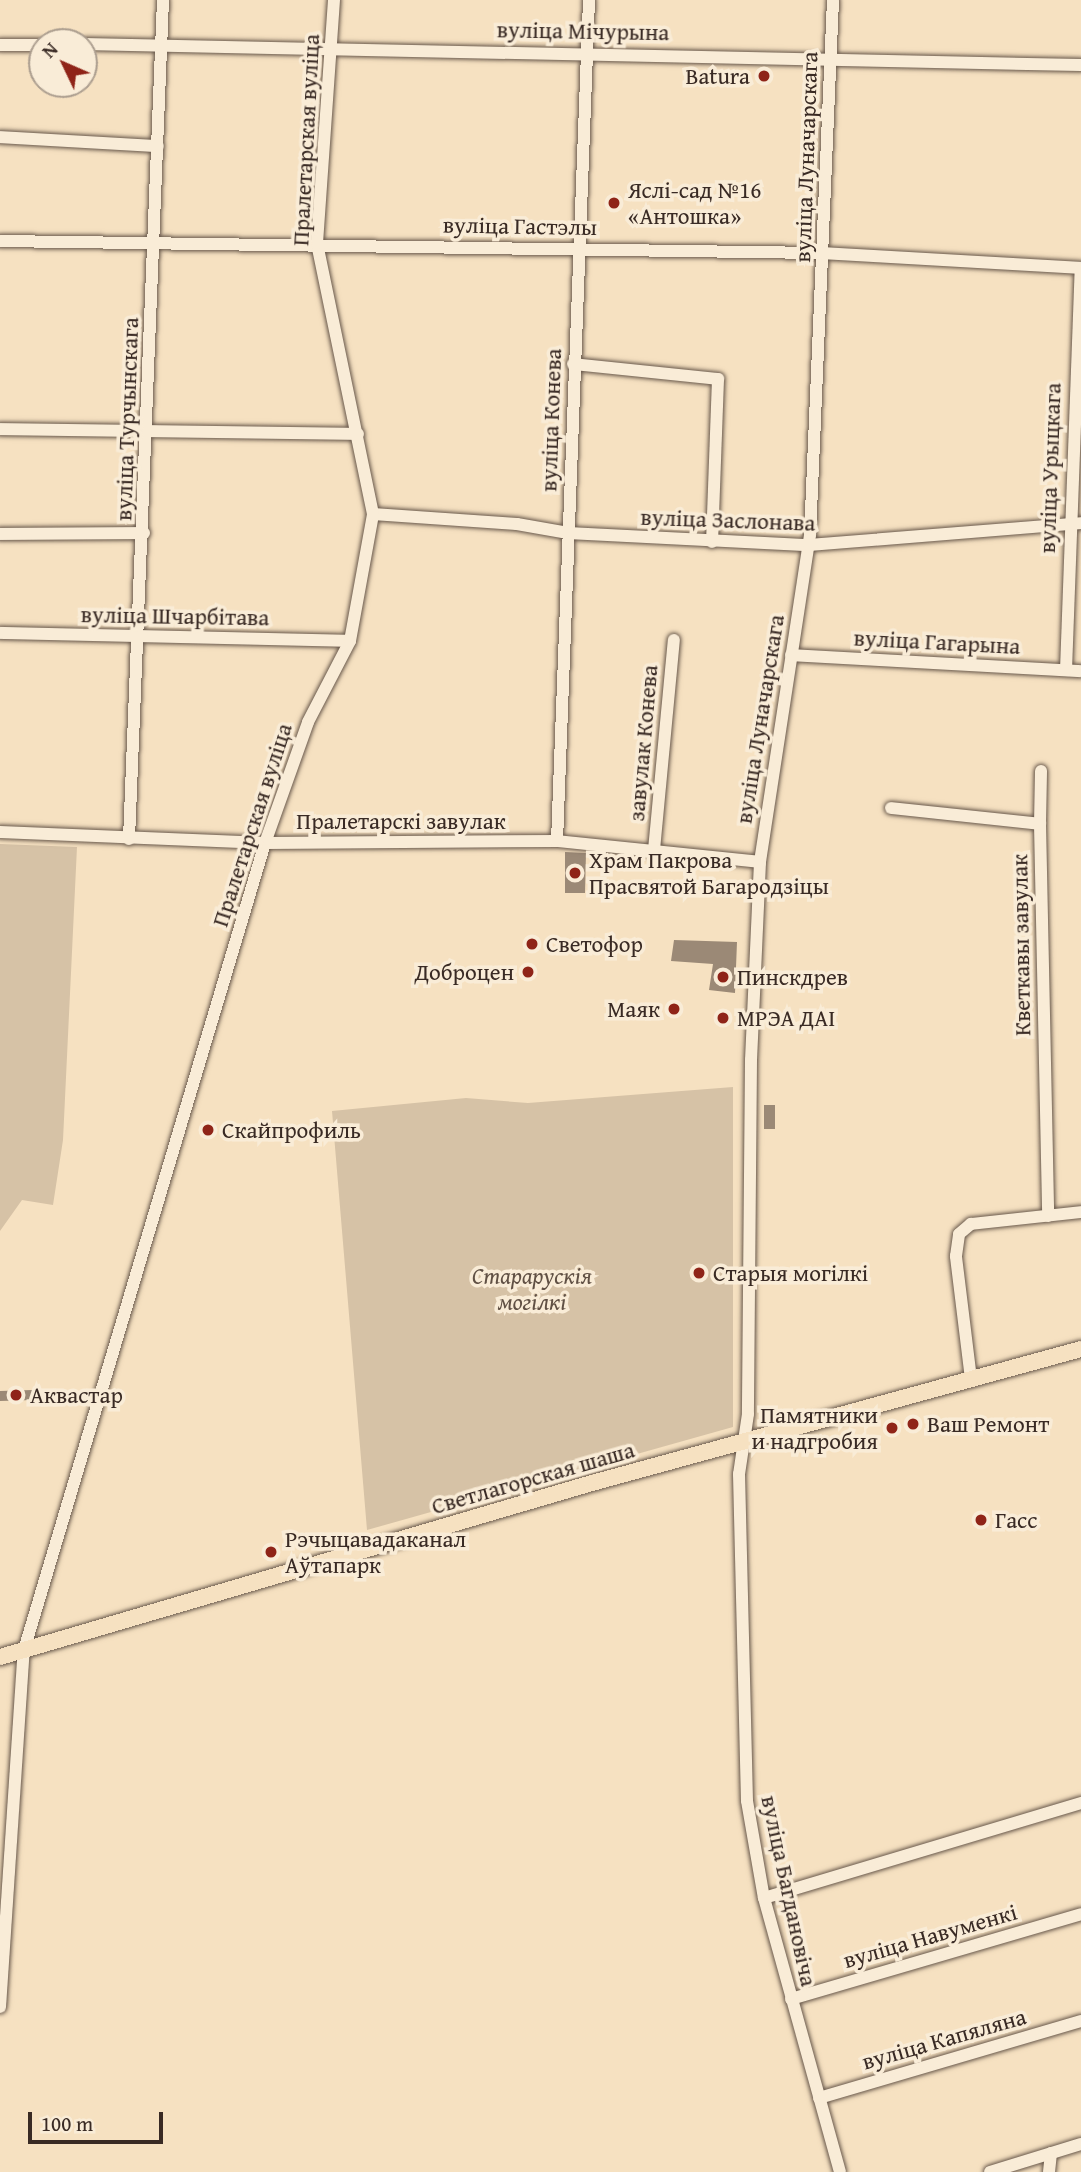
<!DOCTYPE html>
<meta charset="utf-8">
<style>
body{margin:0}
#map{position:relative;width:1081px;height:2172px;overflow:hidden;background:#f6e1c1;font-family:"Gentium Book Plus",serif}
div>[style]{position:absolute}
.green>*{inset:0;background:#d6c2a6}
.building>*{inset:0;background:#9b8976}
.roads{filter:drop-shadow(0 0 2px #68584b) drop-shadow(0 0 2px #68584b)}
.minor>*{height:12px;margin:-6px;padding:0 6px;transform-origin:6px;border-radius:6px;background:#f9ecd7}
.major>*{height:16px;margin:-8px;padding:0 8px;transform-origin:8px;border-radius:8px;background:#f6e1c1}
.dots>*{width:19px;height:19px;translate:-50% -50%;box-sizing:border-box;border:4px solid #f9ecd7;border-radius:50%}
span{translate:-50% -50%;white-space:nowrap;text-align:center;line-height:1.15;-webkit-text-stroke:7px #f9ecd7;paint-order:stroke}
.street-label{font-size:23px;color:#392a24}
.poi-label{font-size:23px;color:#392a24}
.right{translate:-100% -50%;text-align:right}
.left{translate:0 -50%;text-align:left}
.park-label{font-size:23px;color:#605044;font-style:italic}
.north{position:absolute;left:28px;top:28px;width:70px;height:70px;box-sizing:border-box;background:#f9ecd7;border:2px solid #ac9e8f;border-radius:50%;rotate:314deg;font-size:19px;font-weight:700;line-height:28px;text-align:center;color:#392a24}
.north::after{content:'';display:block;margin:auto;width:24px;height:32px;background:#8f2418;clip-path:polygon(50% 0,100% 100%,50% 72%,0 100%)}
.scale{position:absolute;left:28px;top:2112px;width:135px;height:32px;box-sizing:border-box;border:4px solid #392a24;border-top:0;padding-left:9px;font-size:21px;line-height:24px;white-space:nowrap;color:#392a24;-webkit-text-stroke:5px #f9ecd7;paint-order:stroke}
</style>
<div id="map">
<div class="green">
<div style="clip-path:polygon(0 844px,77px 847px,63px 1140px,53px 1205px,22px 1200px,0 1231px)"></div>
<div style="clip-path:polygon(733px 1087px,733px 1427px,367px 1530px,332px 1111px,466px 1098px,528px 1103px)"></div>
</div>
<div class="building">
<div style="clip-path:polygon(565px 852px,586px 853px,585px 893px,565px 893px)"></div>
<div style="clip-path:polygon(674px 940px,737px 942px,735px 993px,709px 990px,713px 964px,671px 961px)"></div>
<div style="clip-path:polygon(764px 1105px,775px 1105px,775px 1129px,764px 1129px)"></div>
<div style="clip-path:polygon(32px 1390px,33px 1400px,0 1401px,0 1391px)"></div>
</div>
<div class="roads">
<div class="minor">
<div style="left:833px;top:0;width:535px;rotate:92.46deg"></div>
<div style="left:810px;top:535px;width:331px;rotate:98.7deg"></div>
<div style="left:760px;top:862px;width:198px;rotate:92.6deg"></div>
<div style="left:751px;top:1060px;width:354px;rotate:90.5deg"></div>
<div style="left:748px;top:1414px;width:61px;rotate:98.5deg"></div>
<div style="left:739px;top:1474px;width:327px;rotate:88.6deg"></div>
<div style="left:747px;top:1801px;width:98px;rotate:80.1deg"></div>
<div style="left:764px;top:1898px;width:284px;rotate:74.5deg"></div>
<div style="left:84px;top:44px;width:997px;rotate:1.21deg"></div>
<div style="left:0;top:45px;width:42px"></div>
<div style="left:0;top:137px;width:158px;rotate:3.3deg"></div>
<div style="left:0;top:241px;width:823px;rotate:0.84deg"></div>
<div style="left:823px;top:253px;width:258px;rotate:3.3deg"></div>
<div style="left:573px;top:364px;width:146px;rotate:5.9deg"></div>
<div style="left:718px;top:379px;width:163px;rotate:92.1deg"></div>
<div style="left:0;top:429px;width:358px;rotate:0.8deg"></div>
<div style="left:373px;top:514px;width:144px;rotate:4deg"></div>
<div style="left:517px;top:524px;width:52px;rotate:10deg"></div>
<div style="left:568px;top:533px;width:241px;rotate:2.9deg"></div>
<div style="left:809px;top:545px;width:273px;rotate:-4.6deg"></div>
<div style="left:0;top:534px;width:144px;rotate:-0.4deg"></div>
<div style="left:0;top:633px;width:350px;rotate:1.3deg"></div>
<div style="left:791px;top:655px;width:290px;rotate:3.2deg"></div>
<div style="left:1066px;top:670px;width:402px;rotate:-87.9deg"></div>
<div style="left:891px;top:808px;width:150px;rotate:6.1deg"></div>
<div style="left:1040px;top:824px;width:392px;rotate:88.8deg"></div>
<div style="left:1040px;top:824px;width:53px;rotate:-88.9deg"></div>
<div style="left:0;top:832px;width:265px;rotate:2.4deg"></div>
<div style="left:265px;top:843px;width:292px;rotate:-0.4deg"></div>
<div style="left:557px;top:841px;width:204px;rotate:5.9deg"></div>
<div style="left:129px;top:839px;width:840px;rotate:-87.68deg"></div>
<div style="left:557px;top:841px;width:842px;rotate:-87.82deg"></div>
<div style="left:654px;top:850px;width:211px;rotate:-84.6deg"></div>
<div style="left:971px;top:1379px;width:124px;rotate:-97deg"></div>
<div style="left:956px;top:1256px;width:22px;rotate:-82deg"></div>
<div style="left:959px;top:1234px;width:16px;rotate:-40deg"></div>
<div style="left:971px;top:1224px;width:111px;rotate:-6.2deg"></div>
<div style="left:764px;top:1898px;width:331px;rotate:-16.7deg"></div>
<div style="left:791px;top:1999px;width:302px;rotate:-16.3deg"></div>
<div style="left:0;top:2007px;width:358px;rotate:-86.2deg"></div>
<div style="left:24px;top:1650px;width:842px;rotate:-73.37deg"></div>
<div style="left:265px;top:843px;width:128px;rotate:-70.4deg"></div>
<div style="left:308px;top:722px;width:91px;rotate:-62.6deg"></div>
<div style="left:350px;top:641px;width:129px;rotate:-79.7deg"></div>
<div style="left:373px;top:514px;width:277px;rotate:-101.7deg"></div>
<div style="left:317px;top:243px;width:244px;rotate:-86deg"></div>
<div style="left:819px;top:2098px;width:273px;rotate:-16.4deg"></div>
<div style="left:990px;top:2172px;width:95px;rotate:-17.1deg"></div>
<div style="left:1049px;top:2172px;width:19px;rotate:-84deg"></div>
</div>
<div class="major">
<div style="left:0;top:1657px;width:617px;rotate:-16.38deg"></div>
<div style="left:592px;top:1483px;width:507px;rotate:-15.32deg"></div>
</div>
</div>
<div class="dots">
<div style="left:764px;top:76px;background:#8f2418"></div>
<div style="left:614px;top:203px;background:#8f2418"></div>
<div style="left:575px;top:873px;background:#8f2418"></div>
<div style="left:532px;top:944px;background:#8f2418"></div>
<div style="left:528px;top:972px;background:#8f2418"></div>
<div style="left:723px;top:977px;background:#8f2418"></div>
<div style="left:674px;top:1009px;background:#8f2418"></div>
<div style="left:723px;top:1018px;background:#8f2418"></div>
<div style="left:208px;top:1130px;background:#8f2418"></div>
<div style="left:699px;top:1273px;background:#8f2418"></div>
<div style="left:16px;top:1395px;background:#8f2418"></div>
<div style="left:913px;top:1424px;background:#8f2418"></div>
<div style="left:892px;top:1428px;background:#8f2418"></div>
<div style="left:981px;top:1520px;background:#8f2418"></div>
<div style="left:271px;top:1552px;background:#8f2418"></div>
</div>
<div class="street-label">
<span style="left:583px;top:31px;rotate:1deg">вуліца Мічурына</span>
<span style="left:306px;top:140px;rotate:-87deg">Пралетарская вуліца</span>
<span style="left:806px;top:157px;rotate:-88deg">вуліца Луначарскага</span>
<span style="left:520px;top:226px;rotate:1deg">вуліца Гастэлы</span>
<span style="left:127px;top:419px;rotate:-88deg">вуліца Турчынскага</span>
<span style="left:551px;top:420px;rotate:-88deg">вуліца Конева</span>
<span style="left:1050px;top:468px;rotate:-88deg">вуліца Урыцкага</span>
<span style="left:728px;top:520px;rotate:2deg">вуліца Заслонава</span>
<span style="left:175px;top:616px;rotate:1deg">вуліца Шчарбітава</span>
<span style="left:937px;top:642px;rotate:3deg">вуліца Гагарына</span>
<span style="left:760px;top:719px;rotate:-81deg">вуліца Луначарскага</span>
<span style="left:643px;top:743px;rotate:-85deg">завулак Конева</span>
<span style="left:401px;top:821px">Пралетарскі завулак</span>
<span style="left:252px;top:825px;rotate:-72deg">Пралетарская вуліца</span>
<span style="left:1021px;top:945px;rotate:-91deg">Кветкавы завулак</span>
<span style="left:533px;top:1478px;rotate:-16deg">Светлагорская шаша</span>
<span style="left:789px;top:1891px;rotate:78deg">вуліца Багдановіча</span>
<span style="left:930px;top:1936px;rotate:-16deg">вуліца Навуменкі</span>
<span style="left:944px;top:2039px;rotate:-16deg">вуліца Капяляна</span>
</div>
<div class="poi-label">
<span class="right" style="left:750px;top:76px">Batura</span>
<span class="left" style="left:628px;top:203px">Яслі-сад №16<br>«Антошка»</span>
<span class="left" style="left:589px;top:873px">Храм Пакрова<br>Прасвятой Багародзіцы</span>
<span class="left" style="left:546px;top:944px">Светофор</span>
<span class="right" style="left:514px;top:972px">Доброцен</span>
<span class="left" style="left:737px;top:977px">Пинскдрев</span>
<span class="right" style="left:660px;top:1009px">Маяк</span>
<span class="left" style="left:737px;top:1018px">МРЭА ДАІ</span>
<span class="left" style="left:222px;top:1130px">Скайпрофиль</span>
<span class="left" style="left:713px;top:1273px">Старыя могілкі</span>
<span class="left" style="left:30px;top:1395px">Аквастар</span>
<span class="right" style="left:878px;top:1428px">Памятники<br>и надгробия</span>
<span class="left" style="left:927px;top:1424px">Ваш Ремонт</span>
<span class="left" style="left:995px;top:1520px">Гасс</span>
<span class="left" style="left:285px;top:1552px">Рэчыцавадаканал<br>Аўтапарк</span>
</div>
<div class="park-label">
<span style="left:532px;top:1289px">Старарускія<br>могілкі</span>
</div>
<div class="north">N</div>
<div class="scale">100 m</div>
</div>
